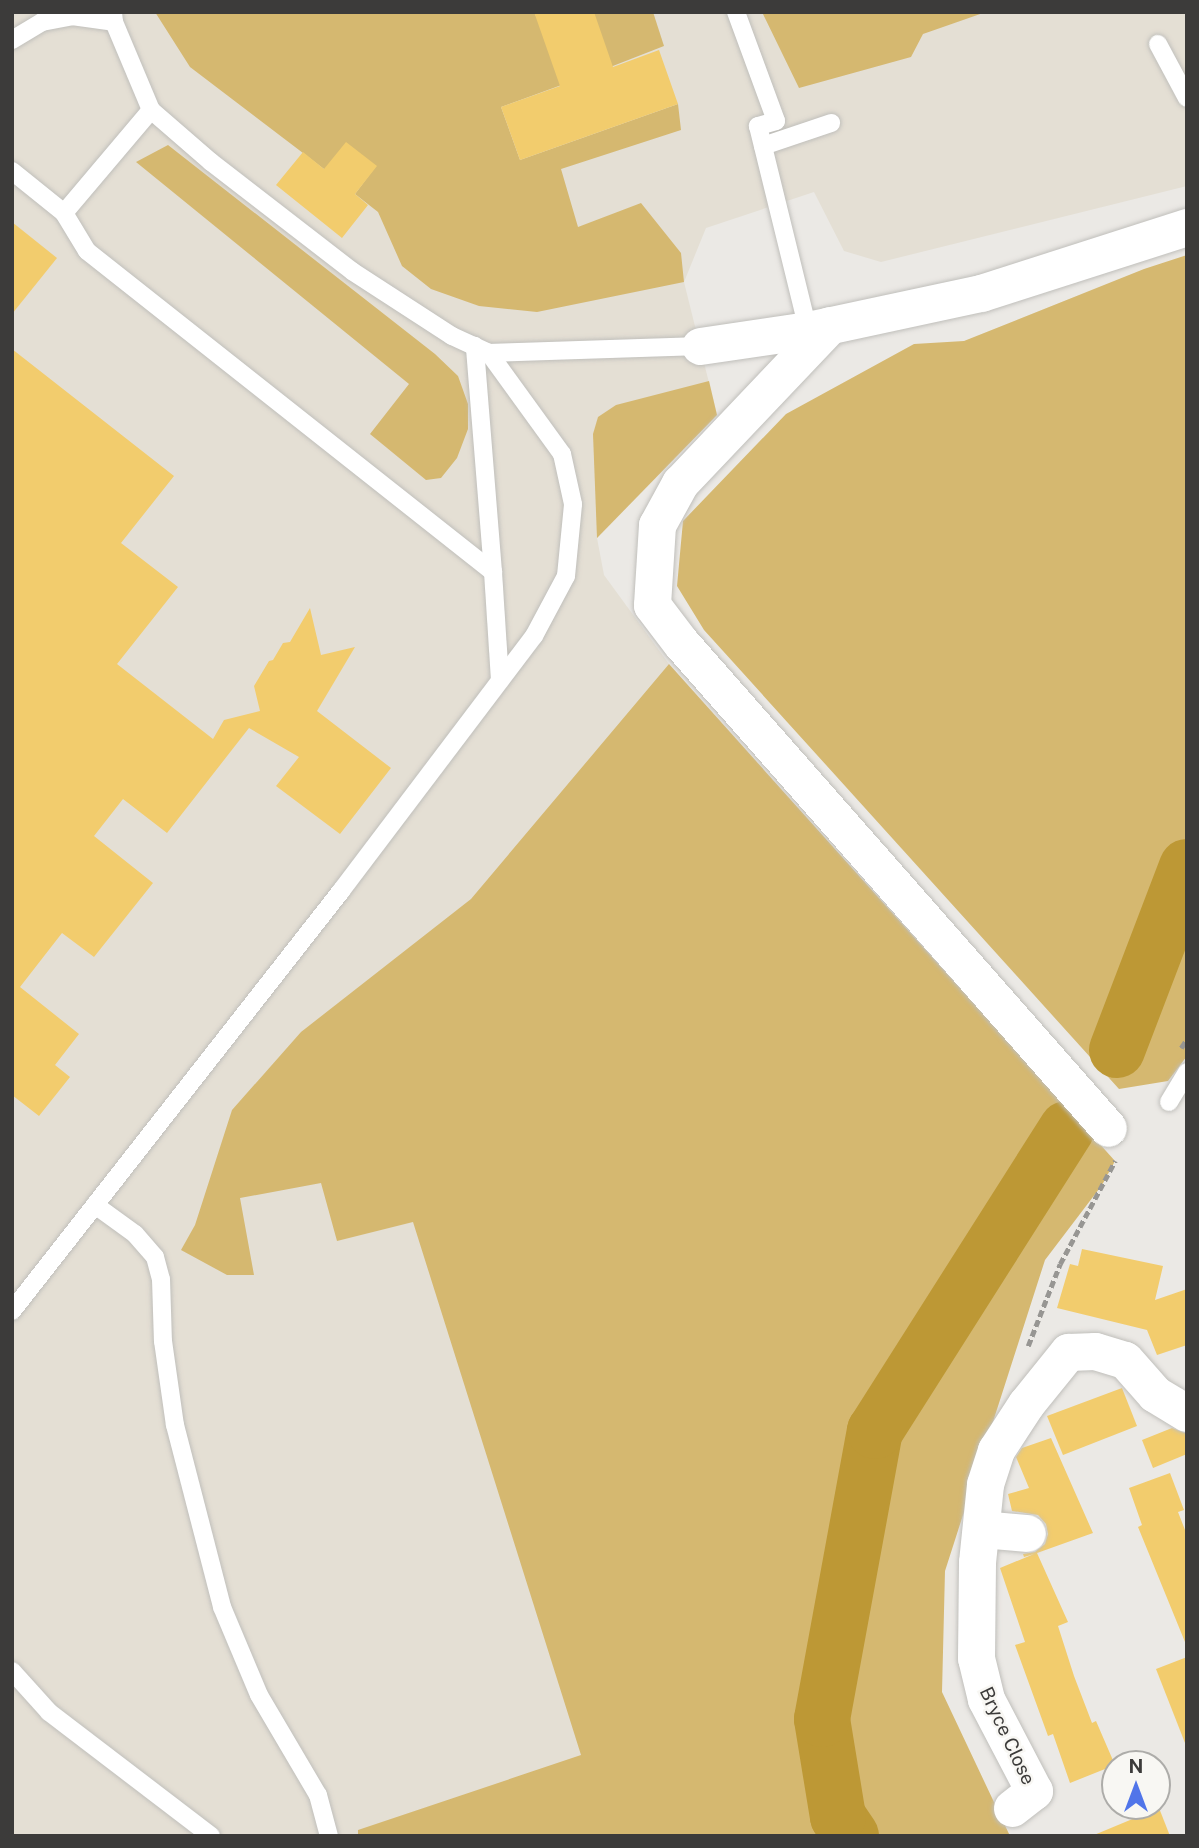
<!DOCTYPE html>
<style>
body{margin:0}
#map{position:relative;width:1199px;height:1848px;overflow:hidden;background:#ebe9e5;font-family:"Public Sans",sans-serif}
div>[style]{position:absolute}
.built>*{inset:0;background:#e4dfd4}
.green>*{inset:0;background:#d5b870}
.river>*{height:56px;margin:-28px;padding:0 28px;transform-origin:28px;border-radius:28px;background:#bd9835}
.building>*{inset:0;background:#f2cc6d}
.path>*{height:4.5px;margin-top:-2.25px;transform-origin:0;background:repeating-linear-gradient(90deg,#979693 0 7px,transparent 0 10.5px)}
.roads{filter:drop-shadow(0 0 2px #c0bfbb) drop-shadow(0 0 2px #c0bfbb)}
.service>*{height:18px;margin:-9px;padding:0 9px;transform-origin:9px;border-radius:9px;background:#fff}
.minor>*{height:37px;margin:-18.5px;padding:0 18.5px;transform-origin:18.5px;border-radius:18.5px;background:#fff}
span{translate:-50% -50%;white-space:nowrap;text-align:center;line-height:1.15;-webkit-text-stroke:5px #f8f7f3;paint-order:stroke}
.street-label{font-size:19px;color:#3c3b3a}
.frame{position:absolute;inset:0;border:14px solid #3c3b3a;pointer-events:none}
.north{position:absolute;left:1101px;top:1750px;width:70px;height:70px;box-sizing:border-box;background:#f8f7f3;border:2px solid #adaca9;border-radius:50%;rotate:0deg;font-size:19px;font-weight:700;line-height:28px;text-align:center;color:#3c3b3a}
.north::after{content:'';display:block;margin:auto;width:24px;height:32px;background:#5175e9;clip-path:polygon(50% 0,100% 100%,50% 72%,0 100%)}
</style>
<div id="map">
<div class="built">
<div style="clip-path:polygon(12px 12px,1187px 12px,1187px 186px,881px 262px,844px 251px,814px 192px,706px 228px,684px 282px,717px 415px,597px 538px,604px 575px,669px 664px,737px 1836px,12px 1836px)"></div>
</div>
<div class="green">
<div style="clip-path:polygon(155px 12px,534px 12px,567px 83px,501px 107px,520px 160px,678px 104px,681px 130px,561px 169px,578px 227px,641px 203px,681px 253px,684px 282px,537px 312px,479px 306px,431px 289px,402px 266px,378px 212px,355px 194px,376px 166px,324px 169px,190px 67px)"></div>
<div style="clip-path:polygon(594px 12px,653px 12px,664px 46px,595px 73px)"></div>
<div style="clip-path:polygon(762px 12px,986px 12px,923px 34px,911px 57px,799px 88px)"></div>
<div style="clip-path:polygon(168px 145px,435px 354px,458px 376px,468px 404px,468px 429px,457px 458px,441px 478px,426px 480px,370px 434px,409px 384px,136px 162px)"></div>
<div style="clip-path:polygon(1187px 255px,1187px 1056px,1168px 1081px,1119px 1089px,704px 630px,677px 586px,683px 521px,786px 414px,914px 344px,964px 341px,1144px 269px)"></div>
<div style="clip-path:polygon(709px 381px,717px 415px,597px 538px,593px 434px,598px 417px,616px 405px)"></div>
<div style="clip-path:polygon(669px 664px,1115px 1161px,1102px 1185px,1045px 1260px,945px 1571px,942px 1692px,1010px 1836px,358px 1836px,358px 1830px,581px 1755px,413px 1222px,337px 1241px,321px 1183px,240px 1198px,254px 1275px,227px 1275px,181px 1250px,195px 1225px,232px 1110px,301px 1032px,471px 899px)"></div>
</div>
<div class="river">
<div style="left:1117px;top:1050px;width:196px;rotate:-69.1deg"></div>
<div style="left:851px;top:1836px;width:23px;rotate:-124deg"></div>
<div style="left:838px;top:1817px;width:99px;rotate:-99.3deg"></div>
<div style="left:822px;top:1719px;width:293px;rotate:-79.6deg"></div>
<div style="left:875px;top:1431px;width:358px;rotate:-57.6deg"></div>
</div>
<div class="building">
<div style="clip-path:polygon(534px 12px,594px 12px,613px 67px,659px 50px,678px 104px,520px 160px,501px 107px,560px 86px)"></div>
<div style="clip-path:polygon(346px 142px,377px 166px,355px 194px,368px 205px,342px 238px,276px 185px,303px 152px,324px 169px)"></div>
<div style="clip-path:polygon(12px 222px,57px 258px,12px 314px)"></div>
<div style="clip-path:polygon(12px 349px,174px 476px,121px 543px,178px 587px,117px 664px,213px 739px,224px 720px,260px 711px,254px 686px,269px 661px,273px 660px,283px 643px,290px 642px,310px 608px,321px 655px,355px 647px,317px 711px,391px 768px,340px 834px,276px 786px,299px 757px,249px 728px,167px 833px,123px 799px,94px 836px,153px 883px,94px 957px,62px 933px,20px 987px,79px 1034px,55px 1065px,70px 1077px,39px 1116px,12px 1095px)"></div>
<div style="clip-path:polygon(1082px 1249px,1163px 1266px,1155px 1300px,1187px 1289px,1187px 1345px,1157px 1355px,1147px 1330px,1057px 1308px,1070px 1264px,1078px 1266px)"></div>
<div style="clip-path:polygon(1122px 1388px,1137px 1426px,1063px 1455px,1047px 1416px)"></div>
<div style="clip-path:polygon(1172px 1428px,1187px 1434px,1187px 1454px,1153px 1468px,1142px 1440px)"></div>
<div style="clip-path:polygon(1051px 1438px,1093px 1533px,1037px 1553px,1068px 1622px,1058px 1626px,1074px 1676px,1092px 1723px,1096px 1721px,1115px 1765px,1070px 1783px,1053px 1734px,1048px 1736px,1015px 1645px,1025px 1642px,1000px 1568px,1034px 1554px,1024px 1557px,1023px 1554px,1035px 1552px,1045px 1544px,1048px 1534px,1046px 1524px,1038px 1515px,1012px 1511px,1008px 1494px,1029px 1488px,1016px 1457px,1022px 1448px)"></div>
<div style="clip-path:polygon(1170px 1473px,1184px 1510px,1178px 1512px,1187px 1535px,1185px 1642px,1138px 1527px,1142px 1525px,1129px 1488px)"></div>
<div style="clip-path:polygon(1187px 1657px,1187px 1743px,1185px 1743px,1156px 1669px)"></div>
<div style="clip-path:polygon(1159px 1808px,1170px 1836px,1094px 1836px,1094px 1835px)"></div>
</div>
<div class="path">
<div style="left:1181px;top:1048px;width:11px;rotate:-56deg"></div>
<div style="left:1028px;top:1346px;width:88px;rotate:-68.7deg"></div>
<div style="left:1060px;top:1264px;width:117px;rotate:-61.9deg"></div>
</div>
<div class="roads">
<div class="service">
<div style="left:736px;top:12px;width:116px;rotate:69.8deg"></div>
<div style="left:776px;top:121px;width:19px;rotate:164deg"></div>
<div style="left:758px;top:126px;width:210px;rotate:76.2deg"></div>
<div style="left:12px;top:40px;width:35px;rotate:-31deg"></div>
<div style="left:42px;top:22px;width:31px;rotate:-11deg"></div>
<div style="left:72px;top:16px;width:42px;rotate:8.1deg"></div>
<div style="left:1158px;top:44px;width:61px;rotate:61.8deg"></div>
<div style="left:763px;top:146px;width:72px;rotate:-18.7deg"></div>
<div style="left:12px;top:171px;width:67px;rotate:38.9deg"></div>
<div style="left:64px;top:213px;width:135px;rotate:-49.8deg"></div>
<div style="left:64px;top:213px;width:44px;rotate:58.8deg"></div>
<div style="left:87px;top:251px;width:518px;rotate:38.33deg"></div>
<div style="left:493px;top:572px;width:227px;rotate:-94.6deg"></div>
<div style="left:489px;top:353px;width:211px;rotate:-1.9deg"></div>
<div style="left:493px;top:572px;width:108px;rotate:86.3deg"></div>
<div style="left:1169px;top:1102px;width:35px;rotate:-59deg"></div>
<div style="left:95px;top:1205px;width:49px;rotate:35.9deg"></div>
<div style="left:135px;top:1234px;width:30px;rotate:49deg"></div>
<div style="left:155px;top:1257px;width:23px;rotate:75deg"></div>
<div style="left:161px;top:1279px;width:62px;rotate:88.2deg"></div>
<div style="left:163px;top:1341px;width:85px;rotate:81.9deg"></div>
<div style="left:175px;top:1425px;width:188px;rotate:75.5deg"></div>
<div style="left:222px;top:1607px;width:95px;rotate:67.2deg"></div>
<div style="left:259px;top:1695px;width:116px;rotate:59.5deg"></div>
<div style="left:318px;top:1795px;width:42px;rotate:75deg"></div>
<div style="left:12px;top:1311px;width:534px;rotate:-51.93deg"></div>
<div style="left:341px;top:891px;width:320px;rotate:-52.9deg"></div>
<div style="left:534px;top:636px;width:68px;rotate:-61.9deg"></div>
<div style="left:566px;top:576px;width:72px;rotate:-84.4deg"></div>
<div style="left:573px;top:504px;width:51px;rotate:-102.4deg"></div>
<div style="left:562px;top:454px;width:125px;rotate:-125.9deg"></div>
<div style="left:489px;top:353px;width:41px;rotate:-155.3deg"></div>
<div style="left:452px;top:336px;width:119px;rotate:-147deg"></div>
<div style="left:352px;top:271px;width:178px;rotate:-142.3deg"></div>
<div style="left:211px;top:162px;width:79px;rotate:-139.1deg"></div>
<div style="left:151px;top:110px;width:95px;rotate:-112.8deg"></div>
<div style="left:114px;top:22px;width:10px;rotate:-96deg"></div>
<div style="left:12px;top:1671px;width:55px;rotate:47.9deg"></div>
<div style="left:49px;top:1712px;width:204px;rotate:37.4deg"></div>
</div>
<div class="minor">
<div style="left:830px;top:325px;width:218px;rotate:133.5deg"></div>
<div style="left:680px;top:483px;width:48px;rotate:118.7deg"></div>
<div style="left:657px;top:525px;width:80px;rotate:93.6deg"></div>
<div style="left:652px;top:605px;width:48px;rotate:52.7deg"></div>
<div style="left:681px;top:643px;width:646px;rotate:48.64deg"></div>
<div style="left:700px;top:346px;width:109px;rotate:-8.4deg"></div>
<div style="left:808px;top:330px;width:177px;rotate:-12.1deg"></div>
<div style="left:981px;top:293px;width:216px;rotate:-17.8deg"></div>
<div style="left:981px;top:1529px;width:46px;rotate:5deg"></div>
<div style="left:1012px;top:1808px;width:28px;rotate:-38deg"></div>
<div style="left:1034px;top:1791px;width:104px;rotate:-117.6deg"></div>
<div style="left:986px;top:1699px;width:42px;rotate:-103.7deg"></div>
<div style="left:976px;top:1658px;width:96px;rotate:-89.4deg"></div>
<div style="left:977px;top:1562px;width:78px;rotate:-84.1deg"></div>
<div style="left:985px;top:1484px;width:36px;rotate:-72deg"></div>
<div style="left:996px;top:1450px;width:55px;rotate:-56.9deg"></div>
<div style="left:1026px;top:1404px;width:67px;rotate:-51.1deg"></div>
<div style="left:1068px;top:1352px;width:27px;rotate:-2deg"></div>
<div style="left:1095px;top:1351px;width:31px;rotate:17deg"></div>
<div style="left:1125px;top:1360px;width:45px;rotate:48.6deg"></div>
<div style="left:1155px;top:1394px;width:37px;rotate:31deg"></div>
</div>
</div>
<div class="street-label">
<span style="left:1007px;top:1736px;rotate:65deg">Bryce Close</span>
</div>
<div class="frame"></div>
<div class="north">N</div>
</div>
